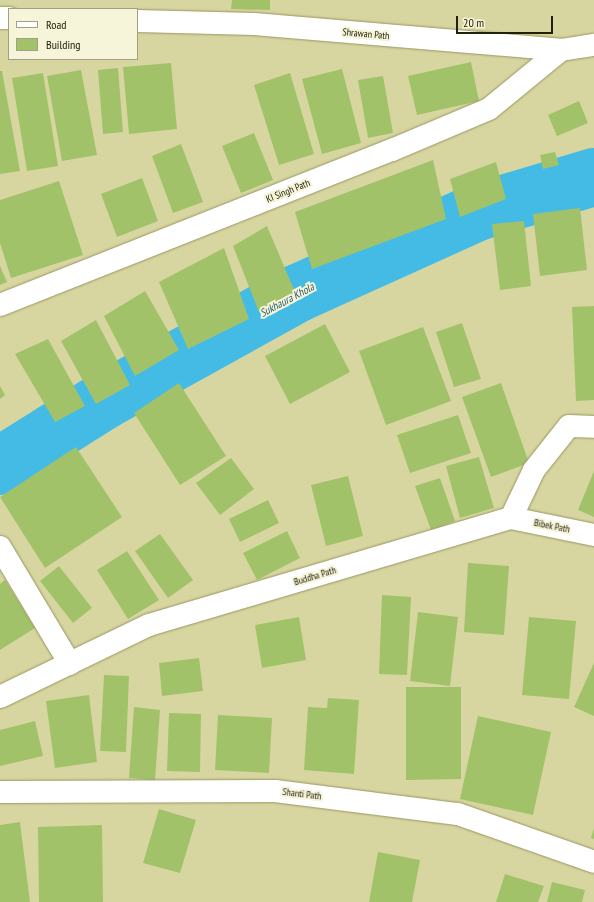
<!DOCTYPE html>
<style>
body{margin:0}
#map{position:relative;width:594px;height:902px;overflow:hidden;background:#d8d6a0;font-family:"PT Sans Narrow",sans-serif}
div>[style]{position:absolute}
.river>*{height:58px;margin:-29px;padding:0 29px;transform-origin:29px;border-radius:29px;background:#43bbe5}
.building>*{inset:0;background:#a2c26a}
.roads{filter:drop-shadow(0 0 1px #999663) drop-shadow(0 0 1px #999663)}
.minor>*{height:22px;margin:-11px;padding:0 11px;transform-origin:11px;border-radius:11px;background:#fff}
span{translate:-50% -50%;white-space:nowrap;text-align:center;line-height:1.15;-webkit-text-stroke:4px #f6f5da;paint-order:stroke}
.street-label{font-size:10px;color:#22200b}
.water-label{font-size:11px;color:#295a6c;font-style:italic}
.legend{position:absolute;left:8px;top:8px;width:130px;height:52px;box-sizing:border-box;background:#f6f5da;border:1px solid #a1a087;margin:0;padding:5px 7px;list-style:none;font-size:12px;color:#22200b}
.legend li{display:flex;align-items:center;gap:8px;height:20px}
.legend b{width:20px;border:1px solid #a1a087}
.scale{position:absolute;left:456px;top:16px;width:97px;height:18px;box-sizing:border-box;border:2px solid #22200b;border-top:0;padding-left:5px;font-size:12px;line-height:14px;white-space:nowrap;color:#22200b;-webkit-text-stroke:3px #f6f5da;paint-order:stroke}
</style>
<div id="map">
<div class="river">
<div style="left:0;top:466px;width:124px;rotate:-32.2deg"></div>
<div style="left:105px;top:400px;width:221px;rotate:-29deg"></div>
<div style="left:298px;top:293px;width:196px;rotate:-24.3deg"></div>
<div style="left:477px;top:212px;width:122px;rotate:-16.7deg"></div>
</div>
<div class="building">
<div style="clip-path:polygon(232px 0,270px 0,270px 10px,231px 9px)"></div>
<div style="clip-path:polygon(471px 62px,479px 101px,417px 115px,408px 76px)"></div>
<div style="clip-path:polygon(171px 63px,177px 129px,129px 134px,123px 67px)"></div>
<div style="clip-path:polygon(118px 68px,123px 132px,103px 134px,98px 70px)"></div>
<div style="clip-path:polygon(342px 69px,361px 143px,322px 154px,302px 79px)"></div>
<div style="clip-path:polygon(81px 70px,97px 155px,62px 161px,47px 76px)"></div>
<div style="clip-path:polygon(0 71px,2px 71px,20px 171px,0 174px)"></div>
<div style="clip-path:polygon(43px 73px,58px 166px,27px 171px,12px 78px)"></div>
<div style="clip-path:polygon(290px 73px,314px 154px,279px 165px,254px 85px)"></div>
<div style="clip-path:polygon(383px 76px,393px 133px,368px 138px,358px 80px)"></div>
<div style="clip-path:polygon(579px 101px,588px 123px,557px 136px,548px 115px)"></div>
<div style="clip-path:polygon(254px 133px,273px 180px,241px 193px,222px 146px)"></div>
<div style="clip-path:polygon(181px 144px,203px 202px,173px 213px,152px 156px)"></div>
<div style="clip-path:polygon(555px 152px,559px 165px,543px 169px,540px 155px)"></div>
<div style="clip-path:polygon(433px 160px,446px 219px,312px 269px,295px 212px)"></div>
<div style="clip-path:polygon(496px 162px,506px 199px,460px 217px,450px 179px)"></div>
<div style="clip-path:polygon(142px 178px,158px 221px,117px 237px,101px 194px)"></div>
<div style="clip-path:polygon(59px 181px,83px 255px,11px 278px,0 243px,0 200px)"></div>
<div style="clip-path:polygon(580px 208px,587px 270px,540px 276px,533px 214px)"></div>
<div style="clip-path:polygon(524px 221px,531px 286px,500px 290px,492px 224px)"></div>
<div style="clip-path:polygon(267px 226px,295px 292px,259px 312px,233px 246px)"></div>
<div style="clip-path:polygon(224px 248px,249px 319px,188px 349px,159px 282px)"></div>
<div style="clip-path:polygon(0 266px,7px 282px,0 285px)"></div>
<div style="clip-path:polygon(145px 291px,179px 350px,135px 376px,104px 316px)"></div>
<div style="clip-path:polygon(594px 306px,594px 400px,576px 401px,572px 307px)"></div>
<div style="clip-path:polygon(96px 320px,130px 385px,96px 404px,61px 341px)"></div>
<div style="clip-path:polygon(462px 323px,481px 379px,454px 387px,436px 332px)"></div>
<div style="clip-path:polygon(325px 324px,350px 372px,290px 404px,265px 356px)"></div>
<div style="clip-path:polygon(423px 327px,451px 401px,386px 425px,359px 351px)"></div>
<div style="clip-path:polygon(48px 339px,85px 406px,55px 422px,15px 354px)"></div>
<div style="clip-path:polygon(179px 383px,226px 456px,180px 485px,134px 413px)"></div>
<div style="clip-path:polygon(501px 383px,529px 463px,491px 477px,462px 397px)"></div>
<div style="clip-path:polygon(0 386px,5px 395px,0 399px)"></div>
<div style="clip-path:polygon(458px 415px,471px 453px,410px 473px,397px 435px)"></div>
<div style="clip-path:polygon(76px 447px,122px 517px,45px 568px,0 497px)"></div>
<div style="clip-path:polygon(479px 457px,494px 508px,460px 518px,446px 466px)"></div>
<div style="clip-path:polygon(231px 458px,254px 489px,220px 515px,196px 483px)"></div>
<div style="clip-path:polygon(594px 471px,594px 517px,578px 510px)"></div>
<div style="clip-path:polygon(348px 476px,363px 536px,326px 546px,311px 485px)"></div>
<div style="clip-path:polygon(440px 478px,455px 521px,431px 530px,415px 486px)"></div>
<div style="clip-path:polygon(268px 500px,279px 523px,240px 542px,229px 519px)"></div>
<div style="clip-path:polygon(287px 531px,300px 558px,257px 580px,243px 553px)"></div>
<div style="clip-path:polygon(160px 534px,193px 580px,168px 598px,135px 551px)"></div>
<div style="clip-path:polygon(127px 551px,159px 600px,128px 619px,97px 570px)"></div>
<div style="clip-path:polygon(468px 563px,509px 566px,504px 635px,464px 632px)"></div>
<div style="clip-path:polygon(59px 566px,92px 608px,73px 623px,40px 581px)"></div>
<div style="clip-path:polygon(5px 580px,35px 628px,0 650px,0 584px)"></div>
<div style="clip-path:polygon(382px 595px,411px 597px,407px 675px,379px 674px)"></div>
<div style="clip-path:polygon(418px 612px,458px 617px,450px 686px,410px 681px)"></div>
<div style="clip-path:polygon(299px 617px,306px 660px,262px 668px,255px 625px)"></div>
<div style="clip-path:polygon(529px 617px,576px 621px,569px 699px,522px 695px)"></div>
<div style="clip-path:polygon(199px 658px,203px 691px,162px 696px,159px 663px)"></div>
<div style="clip-path:polygon(594px 663px,594px 716px,574px 707px)"></div>
<div style="clip-path:polygon(104px 675px,129px 676px,126px 752px,100px 751px)"></div>
<div style="clip-path:polygon(406px 687px,461px 687px,461px 779px,406px 780px)"></div>
<div style="clip-path:polygon(89px 695px,97px 762px,55px 768px,46px 701px)"></div>
<div style="clip-path:polygon(328px 698px,359px 700px,354px 774px,304px 770px,308px 707px,327px 708px)"></div>
<div style="clip-path:polygon(134px 707px,160px 710px,155px 780px,129px 778px)"></div>
<div style="clip-path:polygon(169px 713px,201px 714px,200px 772px,167px 771px)"></div>
<div style="clip-path:polygon(218px 715px,272px 718px,269px 773px,215px 770px)"></div>
<div style="clip-path:polygon(478px 716px,551px 732px,533px 815px,460px 799px)"></div>
<div style="clip-path:polygon(35px 721px,43px 756px,0 766px,0 730px)"></div>
<div style="clip-path:polygon(159px 809px,196px 820px,180px 873px,143px 863px)"></div>
<div style="clip-path:polygon(20px 822px,30px 902px,0 902px,0 825px)"></div>
<div style="clip-path:polygon(102px 825px,103px 902px,39px 902px,38px 827px)"></div>
<div style="clip-path:polygon(594px 828px,594px 839px,591px 838px)"></div>
<div style="clip-path:polygon(378px 852px,420px 860px,412px 902px,369px 902px)"></div>
<div style="clip-path:polygon(505px 874px,544px 886px,538px 902px,496px 902px)"></div>
<div style="clip-path:polygon(552px 882px,585px 890px,582px 902px,547px 902px)"></div>
</div>
<div class="roads">
<div class="minor">
<div style="left:0;top:18px;width:9px"></div>
<div style="left:137px;top:21px;width:117px;rotate:1.5deg"></div>
<div style="left:254px;top:24px;width:308px;rotate:4.8deg"></div>
<div style="left:561px;top:50px;width:33px;rotate:-9deg"></div>
<div style="left:0;top:305px;width:422px;rotate:-21.6deg"></div>
<div style="left:392px;top:150px;width:105px;rotate:-22.9deg"></div>
<div style="left:489px;top:109px;width:93px;rotate:-39.3deg"></div>
<div style="left:511px;top:518px;width:53px;rotate:-64.4deg"></div>
<div style="left:534px;top:470px;width:56px;rotate:-51.5deg"></div>
<div style="left:569px;top:426px;width:25px;rotate:2deg"></div>
<div style="left:0;top:547px;width:136px;rotate:59.1deg"></div>
<div style="left:0;top:697px;width:165px;rotate:-25.8deg"></div>
<div style="left:149px;top:625px;width:377px;rotate:-16.5deg"></div>
<div style="left:511px;top:518px;width:85px;rotate:11.6deg"></div>
<div style="left:0;top:792px;width:275px;rotate:-0.2deg"></div>
<div style="left:275px;top:791px;width:184px;rotate:7.2deg"></div>
<div style="left:458px;top:814px;width:144px;rotate:19.4deg"></div>
</div>
</div>
<div class="street-label">
<span style="left:366px;top:34px;rotate:5deg">Shrawan Path</span>
<span style="left:288px;top:191px;rotate:-22deg">KI Singh Path</span>
<span style="left:552px;top:526px;rotate:11deg">Bibek Path</span>
<span style="left:315px;top:576px;rotate:-17deg">Buddha Path</span>
<span style="left:302px;top:794px;rotate:7deg">Shanti Path</span>
</div>
<div class="water-label">
<span style="left:287px;top:300px;rotate:-28deg">Sukhaura Khola</span>
</div>
<ul class="legend">
<li><b style="height:5px;background:#fff"></b>Road</li>
<li><b style="height:11px;background:#a2c26a"></b>Building</li>
</ul>
<div class="scale">20 m</div>
</div>
